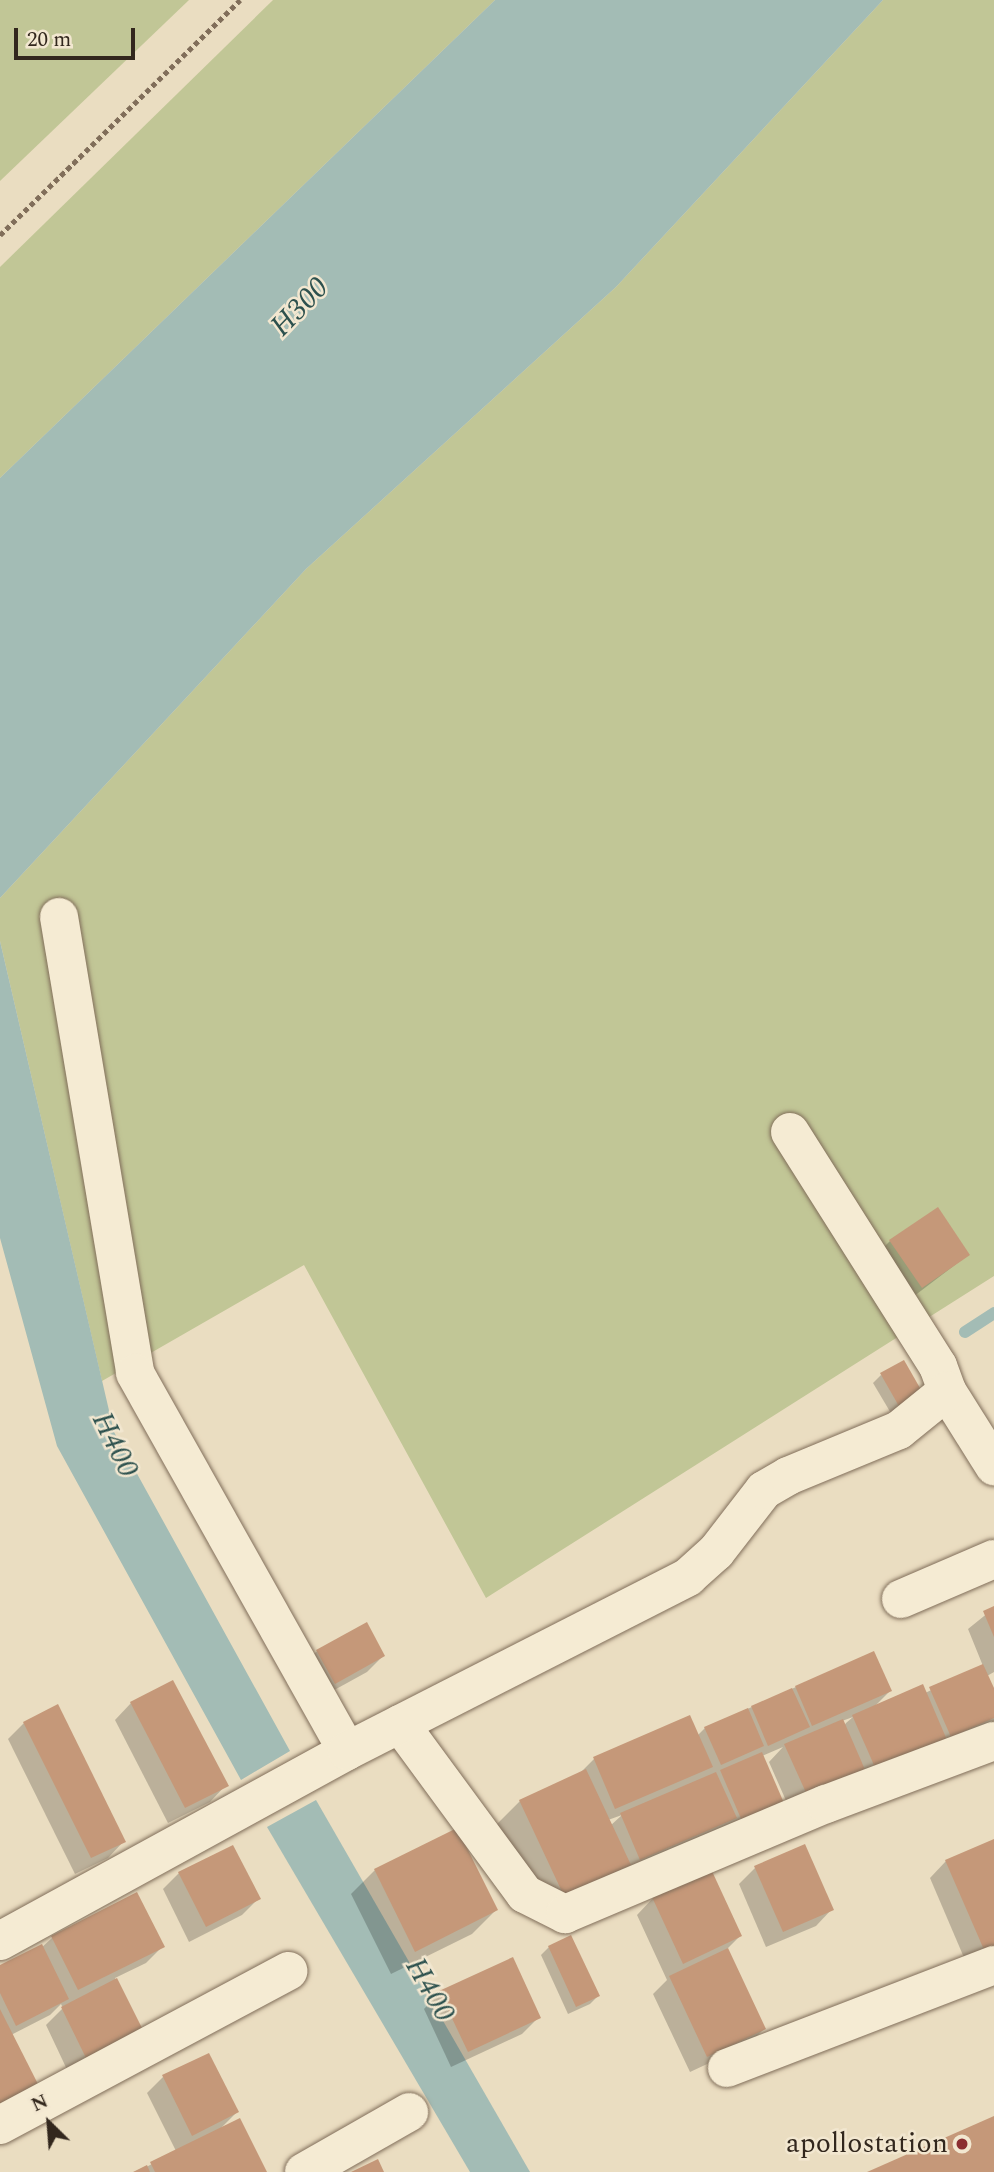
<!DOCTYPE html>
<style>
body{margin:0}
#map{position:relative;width:994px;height:2172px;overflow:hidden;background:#eaddc1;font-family:Spectral,serif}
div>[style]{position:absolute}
.green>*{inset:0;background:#c1c696}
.water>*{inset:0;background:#a3bcb5}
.shadow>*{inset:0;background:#0003}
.stream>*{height:12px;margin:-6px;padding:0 6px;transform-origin:6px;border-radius:6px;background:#a3bcb5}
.building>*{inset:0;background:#c59879}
.path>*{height:4.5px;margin-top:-2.25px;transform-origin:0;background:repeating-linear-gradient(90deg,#816e5a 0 5px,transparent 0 8.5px)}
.roads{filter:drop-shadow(0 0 2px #816e5a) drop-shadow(0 0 2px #816e5a)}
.minor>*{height:38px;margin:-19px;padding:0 19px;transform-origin:19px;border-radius:19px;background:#f5ebd3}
.dots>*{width:19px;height:19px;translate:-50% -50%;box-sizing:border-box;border:4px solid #f2e7d0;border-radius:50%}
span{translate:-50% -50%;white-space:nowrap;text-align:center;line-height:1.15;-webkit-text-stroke:5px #f2e7d0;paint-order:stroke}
.poi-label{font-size:28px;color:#32271d}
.right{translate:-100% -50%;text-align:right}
.water-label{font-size:30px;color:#2d514e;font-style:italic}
.north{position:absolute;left:14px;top:2088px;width:70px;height:70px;-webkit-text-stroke:5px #f2e7d0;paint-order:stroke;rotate:335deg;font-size:19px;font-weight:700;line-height:28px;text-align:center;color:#32271d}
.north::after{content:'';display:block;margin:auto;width:24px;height:32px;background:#32271d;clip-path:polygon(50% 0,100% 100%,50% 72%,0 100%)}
.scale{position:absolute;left:14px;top:28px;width:121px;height:32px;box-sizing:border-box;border:4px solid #32271d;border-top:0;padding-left:9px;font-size:21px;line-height:24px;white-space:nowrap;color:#32271d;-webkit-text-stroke:5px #f2e7d0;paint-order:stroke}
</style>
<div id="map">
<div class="green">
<div style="clip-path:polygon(0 0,189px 0,0 181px)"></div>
<div style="clip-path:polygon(273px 0,495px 0,0 478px,0 267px)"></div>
<div style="clip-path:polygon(883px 0,994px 0,994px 1276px,486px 1598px,304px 1265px,102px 1381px,0 941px,0 898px,306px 569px,616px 287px)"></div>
</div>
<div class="water">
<div style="clip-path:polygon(495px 0,883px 0,616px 287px,306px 569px,0 898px,0 478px)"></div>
<div style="clip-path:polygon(0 941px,114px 1432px,290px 1751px,241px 1780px,57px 1446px,0 1238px)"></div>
<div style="clip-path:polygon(316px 1800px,530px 2172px,470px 2172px,267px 1827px)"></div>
</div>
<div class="shadow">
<div style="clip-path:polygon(890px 1241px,968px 1255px,905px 1303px,874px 1257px)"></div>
<div style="clip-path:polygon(881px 1375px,922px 1395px,892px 1415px,873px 1383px)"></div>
<div style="clip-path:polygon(evenodd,994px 1608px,994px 1672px,987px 1676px,994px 1693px,994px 1722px,986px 1729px,791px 1812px,769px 1762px,783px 1747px,762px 1756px,782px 1803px,540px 1919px,496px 1825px,520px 1801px,579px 1774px,594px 1759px,697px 1736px,705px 1728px,796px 1687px,890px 1691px,873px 1708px,925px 1693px,983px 1666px,968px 1629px,994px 1608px,853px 1717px,846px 1723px,844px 1726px,842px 1721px,853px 1717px,994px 1608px,622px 1815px,610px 1826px,608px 1820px,622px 1815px)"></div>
<div style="clip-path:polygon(317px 1651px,383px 1656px,367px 1672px,318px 1699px,301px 1667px)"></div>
<div style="clip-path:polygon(131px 1703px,226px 1785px,210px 1802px,168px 1823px,115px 1720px)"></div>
<div style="clip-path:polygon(24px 1723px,124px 1841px,108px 1858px,75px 1874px,8px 1739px)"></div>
<div style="clip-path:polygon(994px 1841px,994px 1956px,968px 1967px,930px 1878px,946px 1861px)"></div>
<div style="clip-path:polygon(755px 1868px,832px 1909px,816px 1926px,766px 1947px,739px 1884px)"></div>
<div style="clip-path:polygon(375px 1870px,496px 1910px,472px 1934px,391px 1974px,351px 1894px)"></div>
<div style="clip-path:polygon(179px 1873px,258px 1899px,242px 1915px,189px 1942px,163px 1889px)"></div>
<div style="clip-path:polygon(653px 1898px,740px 1936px,727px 1949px,764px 2029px,748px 2045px,690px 2072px,653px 1994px,667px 1980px,637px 1915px)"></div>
<div style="clip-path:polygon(52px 1938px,163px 1946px,146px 1963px,115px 1978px,143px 2033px,71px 2078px,46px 2025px,63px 2008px,61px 2004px,50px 2015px,11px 2035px,0 2112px,0 1967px,41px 1948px)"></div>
<div style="clip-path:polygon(549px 1947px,598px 1996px,590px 2004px,568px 2014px,541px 1955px)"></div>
<div style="clip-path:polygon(440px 1992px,539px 2017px,522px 2034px,451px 2067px,424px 2009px)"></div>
<div style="clip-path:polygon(163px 2077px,237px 2112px,220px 2129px,265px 2172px,137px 2172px,176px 2151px,147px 2093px)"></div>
</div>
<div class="stream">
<div style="left:965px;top:1332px;width:35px;rotate:-33deg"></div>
</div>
<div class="building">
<div style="clip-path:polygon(938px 1207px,970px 1255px,922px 1288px,889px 1240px)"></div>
<div style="clip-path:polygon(904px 1360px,924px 1395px,900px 1408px,880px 1373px)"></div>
<div style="clip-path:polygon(994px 1606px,994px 1637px,983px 1611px)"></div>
<div style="clip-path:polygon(367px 1622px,385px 1656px,335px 1684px,316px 1650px)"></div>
<div style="clip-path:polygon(874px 1651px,892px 1691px,812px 1726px,795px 1686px)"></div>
<div style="clip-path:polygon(983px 1664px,994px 1688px,994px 1718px,951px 1737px,929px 1687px)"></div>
<div style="clip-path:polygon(173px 1680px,229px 1786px,185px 1808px,130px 1702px)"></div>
<div style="clip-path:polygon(923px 1684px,947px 1740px,877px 1772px,852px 1715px)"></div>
<div style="clip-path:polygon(792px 1688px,810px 1727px,768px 1746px,751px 1706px)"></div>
<div style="clip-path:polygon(58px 1704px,126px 1842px,91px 1858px,23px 1722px)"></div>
<div style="clip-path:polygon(748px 1708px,764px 1746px,721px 1765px,704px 1727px)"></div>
<div style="clip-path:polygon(690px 1715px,713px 1767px,615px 1809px,593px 1757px)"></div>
<div style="clip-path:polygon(843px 1719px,866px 1772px,808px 1797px,784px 1744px)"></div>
<div style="clip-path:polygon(762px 1752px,784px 1803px,742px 1821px,720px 1770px)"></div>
<div style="clip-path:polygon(586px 1769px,631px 1865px,564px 1896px,519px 1800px)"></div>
<div style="clip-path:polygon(716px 1772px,737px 1818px,640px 1860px,620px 1813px)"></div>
<div style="clip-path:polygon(457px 1828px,498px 1910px,415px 1952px,374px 1869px)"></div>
<div style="clip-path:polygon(994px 1839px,994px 1948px,985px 1952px,945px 1860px)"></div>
<div style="clip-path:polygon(805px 1844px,834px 1910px,783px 1932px,754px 1866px)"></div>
<div style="clip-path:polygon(233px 1845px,261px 1899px,206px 1927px,178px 1872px)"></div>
<div style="clip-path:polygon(711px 1869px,742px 1936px,683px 1964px,652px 1897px)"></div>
<div style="clip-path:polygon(137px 1892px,165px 1947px,78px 1990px,51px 1936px)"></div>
<div style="clip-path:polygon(571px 1935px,600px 1996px,576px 2007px,548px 1946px)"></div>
<div style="clip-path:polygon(42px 1944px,69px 1999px,16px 2026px,0 1993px,0 1965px)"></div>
<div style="clip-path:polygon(728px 1948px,766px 2029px,707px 2057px,669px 1976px)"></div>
<div style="clip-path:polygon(513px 1957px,541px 2018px,468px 2052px,439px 1991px)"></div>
<div style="clip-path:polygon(117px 1978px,145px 2034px,88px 2062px,61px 2007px)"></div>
<div style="clip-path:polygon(0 2009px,39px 2086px,0 2106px)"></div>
<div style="clip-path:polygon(209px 2053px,239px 2112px,192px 2136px,162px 2075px)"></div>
<div style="clip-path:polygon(994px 2116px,994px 2172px,867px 2172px)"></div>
<div style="clip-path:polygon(240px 2118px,267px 2172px,155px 2172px,150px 2162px)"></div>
<div style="clip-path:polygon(378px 2159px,384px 2172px,351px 2172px)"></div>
<div style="clip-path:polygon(147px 2165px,150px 2172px,133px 2172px)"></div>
</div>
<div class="path">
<div style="left:0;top:235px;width:336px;rotate:-44.4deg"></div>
</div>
<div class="roads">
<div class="minor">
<div style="left:59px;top:917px;width:462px;rotate:80.5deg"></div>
<div style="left:135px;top:1373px;width:433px;rotate:60.7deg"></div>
<div style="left:790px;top:1132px;width:277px;rotate:57.7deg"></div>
<div style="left:938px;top:1366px;width:27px;rotate:70deg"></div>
<div style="left:947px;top:1391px;width:89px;rotate:57.9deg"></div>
<div style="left:901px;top:1599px;width:101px;rotate:-23.3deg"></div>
<div style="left:400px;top:1724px;width:211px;rotate:53.7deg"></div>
<div style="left:525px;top:1894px;width:45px;rotate:26.6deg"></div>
<div style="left:565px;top:1914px;width:283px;rotate:-22.9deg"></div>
<div style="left:826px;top:1804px;width:179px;rotate:-20.6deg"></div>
<div style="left:0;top:1941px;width:396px;rotate:-28.7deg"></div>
<div style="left:347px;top:1751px;width:383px;rotate:-27deg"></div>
<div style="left:688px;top:1577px;width:38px;rotate:-42deg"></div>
<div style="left:716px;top:1552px;width:78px;rotate:-52.3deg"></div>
<div style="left:764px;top:1490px;width:28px;rotate:-30deg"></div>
<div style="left:788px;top:1476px;width:120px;rotate:-22.5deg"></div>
<div style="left:899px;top:1430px;width:62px;rotate:-39.1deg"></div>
<div style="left:727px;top:2068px;width:286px;rotate:-21.1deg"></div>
<div style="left:0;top:2125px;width:327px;rotate:-28.1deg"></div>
<div style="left:304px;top:2172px;width:121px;rotate:-29.7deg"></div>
</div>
</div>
<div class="dots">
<div style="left:962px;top:2144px;background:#8b2f31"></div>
</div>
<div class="poi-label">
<span class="right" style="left:948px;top:2144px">apollostation</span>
</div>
<div class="water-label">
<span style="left:300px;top:307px;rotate:-46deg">H300</span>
<span style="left:115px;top:1445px;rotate:64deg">H400</span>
<span style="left:430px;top:1990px;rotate:60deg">H400</span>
</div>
<div class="north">N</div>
<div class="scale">20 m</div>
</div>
